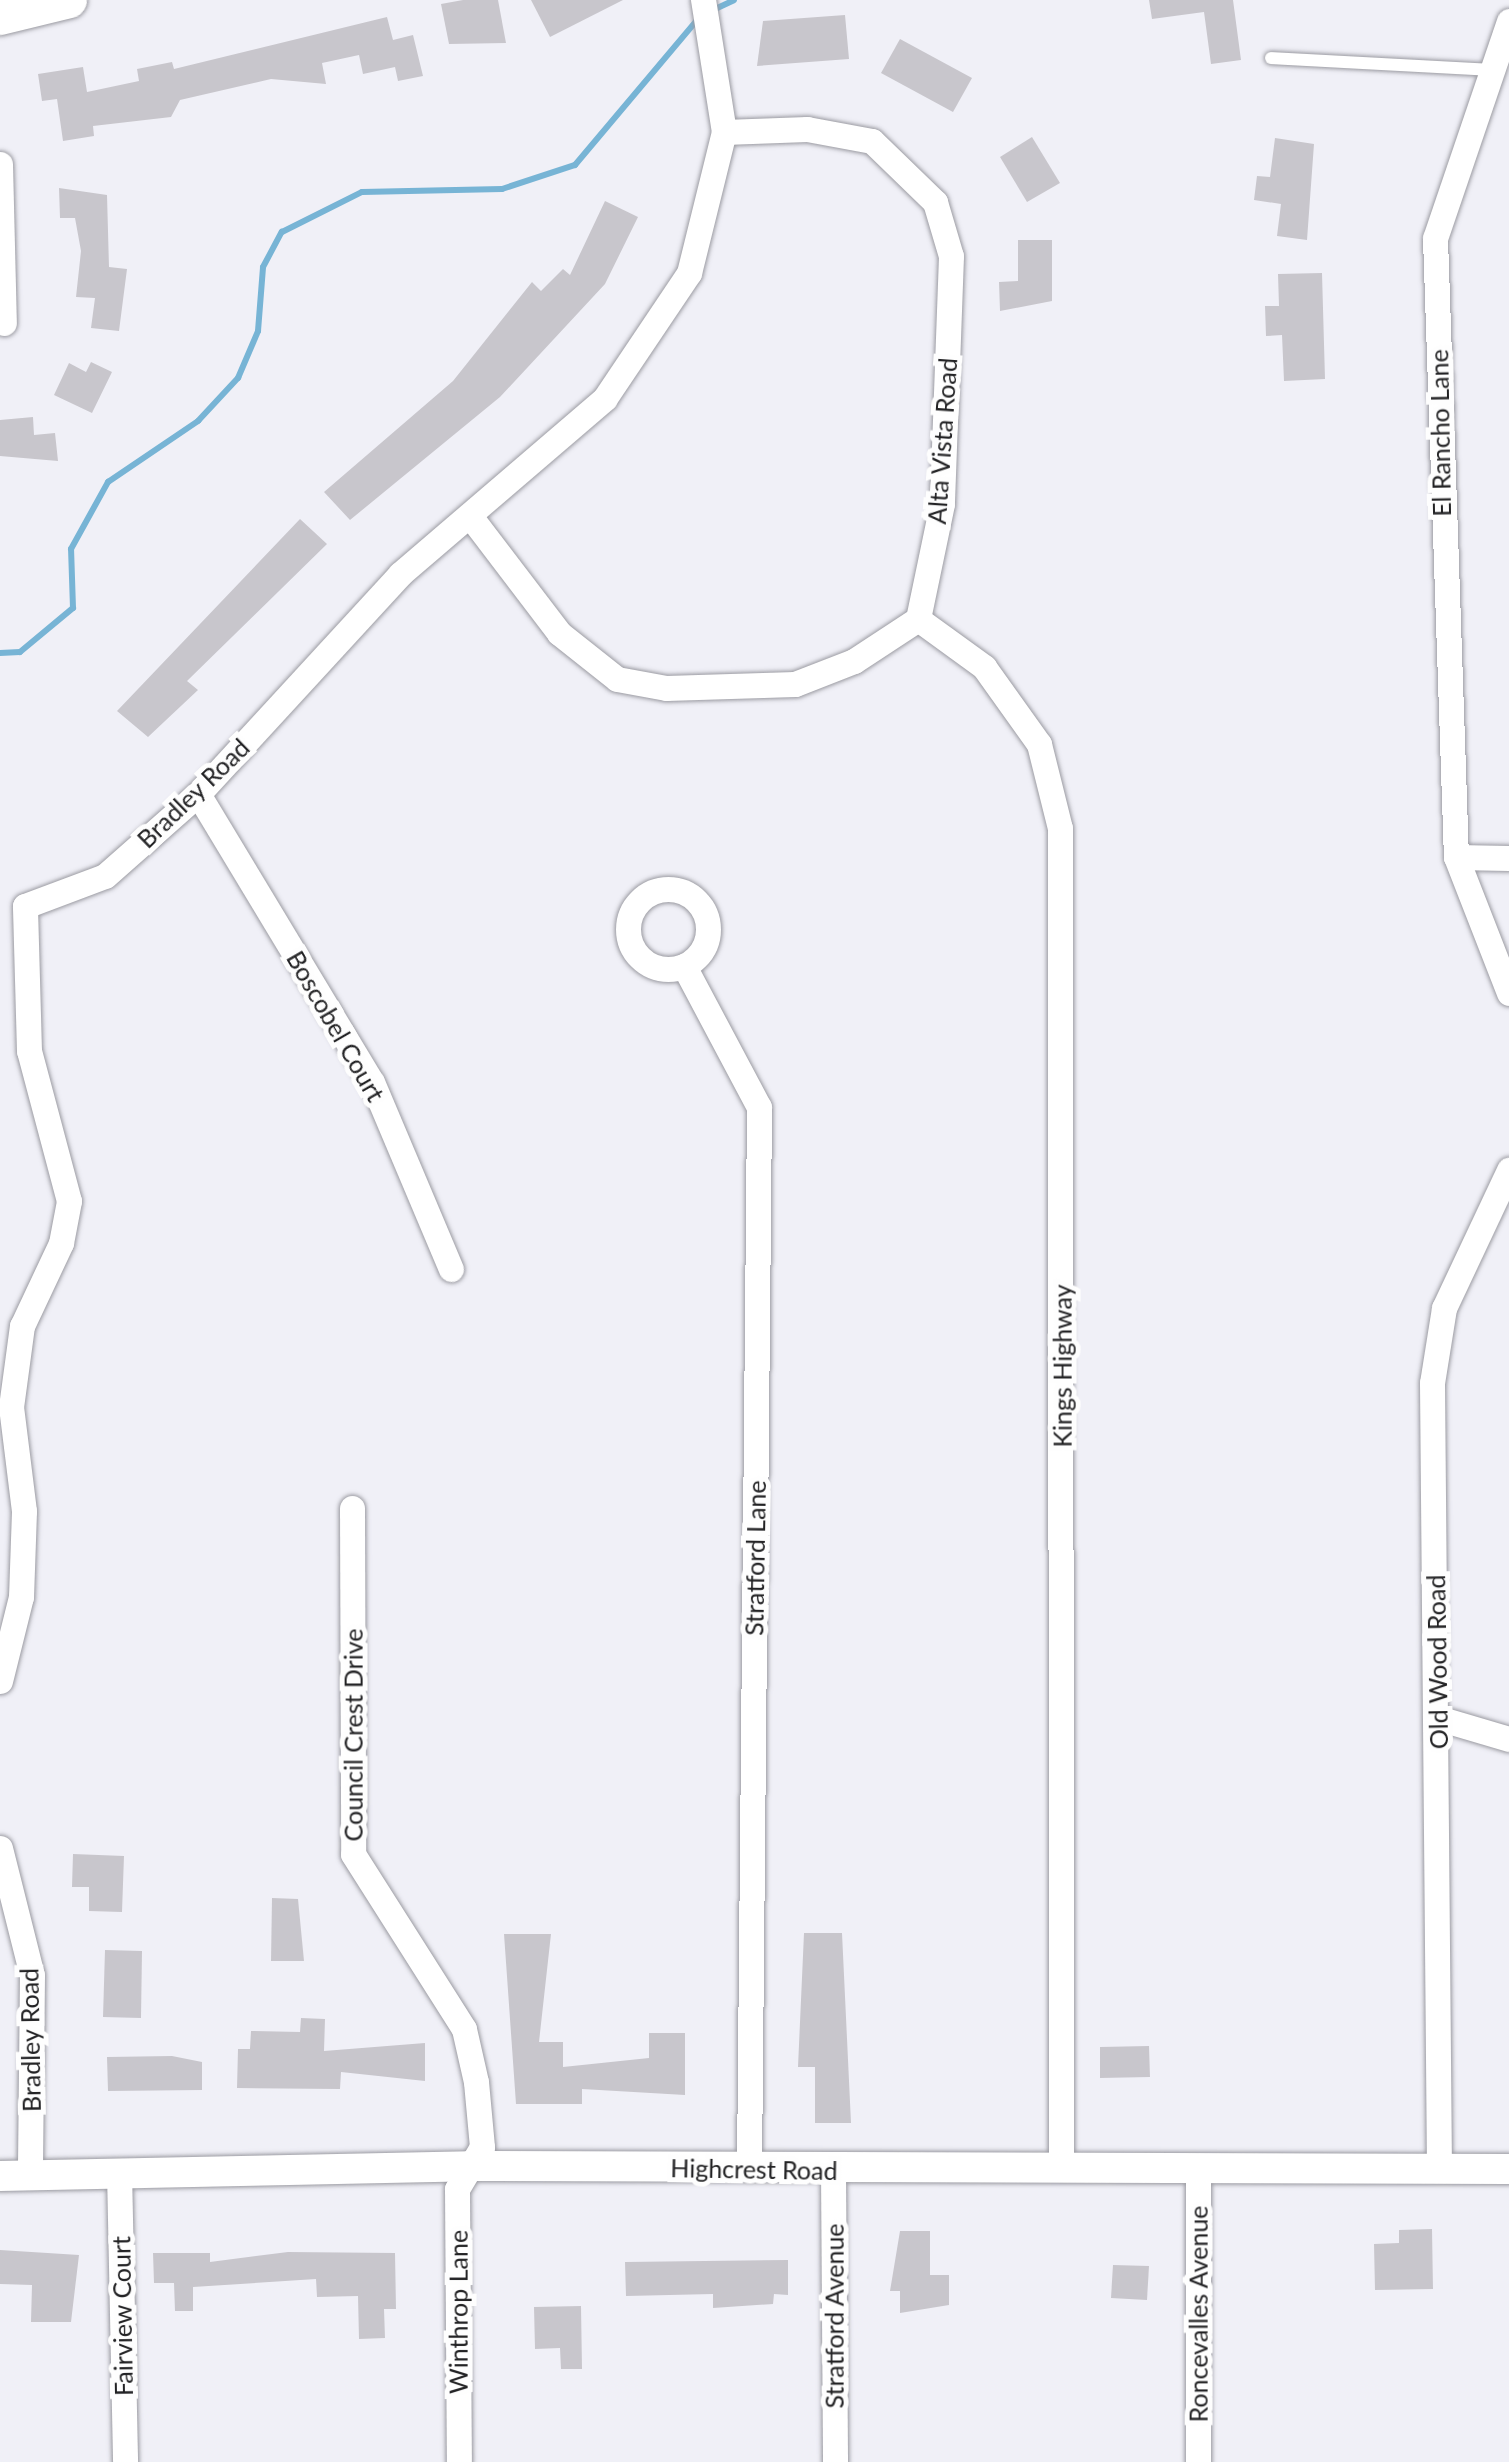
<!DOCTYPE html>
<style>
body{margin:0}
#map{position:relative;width:1509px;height:2462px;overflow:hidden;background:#f0f0f7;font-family:Lato,sans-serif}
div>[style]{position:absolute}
.stream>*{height:6px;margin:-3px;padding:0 3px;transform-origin:3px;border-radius:3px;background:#77b4d5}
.building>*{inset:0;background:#c8c6cc}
.roads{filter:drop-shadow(0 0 2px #9b9ba2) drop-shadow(0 0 2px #9b9ba2)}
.service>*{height:12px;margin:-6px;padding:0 6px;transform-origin:6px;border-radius:6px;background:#fff}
.minor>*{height:25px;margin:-12.5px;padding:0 12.5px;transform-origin:12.5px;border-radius:12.5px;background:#fff}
.minor>.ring{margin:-12.5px;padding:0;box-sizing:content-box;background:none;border:25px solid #fff;border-radius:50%}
.tertiary>*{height:30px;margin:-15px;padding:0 15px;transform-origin:15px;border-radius:15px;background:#fff}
.secondary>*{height:35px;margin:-17.5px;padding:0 17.5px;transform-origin:17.5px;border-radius:17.5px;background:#fff}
span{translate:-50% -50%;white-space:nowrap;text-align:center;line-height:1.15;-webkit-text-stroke:10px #fefefe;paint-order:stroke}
.street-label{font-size:25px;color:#222224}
</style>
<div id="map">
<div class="stream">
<div style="left:713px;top:10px;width:23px;rotate:-25deg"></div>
<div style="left:0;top:653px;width:20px;rotate:-3deg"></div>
<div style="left:20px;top:652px;width:69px;rotate:-39.7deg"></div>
<div style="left:73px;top:608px;width:59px;rotate:-91.9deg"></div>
<div style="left:71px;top:549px;width:77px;rotate:-61.1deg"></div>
<div style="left:108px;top:482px;width:109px;rotate:-34.1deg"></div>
<div style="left:198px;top:421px;width:59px;rotate:-47.1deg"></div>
<div style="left:238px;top:378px;width:51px;rotate:-66.9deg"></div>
<div style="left:258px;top:331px;width:64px;rotate:-85.5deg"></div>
<div style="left:263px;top:267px;width:40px;rotate:-62deg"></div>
<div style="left:282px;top:232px;width:89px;rotate:-26.6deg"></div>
<div style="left:362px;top:192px;width:140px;rotate:-1.2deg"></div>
<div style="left:502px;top:189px;width:77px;rotate:-18.2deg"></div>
<div style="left:575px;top:165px;width:191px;rotate:-49.9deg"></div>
</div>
<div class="building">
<div style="clip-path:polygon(463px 0,498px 0,506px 43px,449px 44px,441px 4px)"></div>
<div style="clip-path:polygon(531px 0,623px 0,550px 37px)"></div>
<div style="clip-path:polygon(1149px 0,1233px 0,1241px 60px,1211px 64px,1204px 12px,1152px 19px)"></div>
<div style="clip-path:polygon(845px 15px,849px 59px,757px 66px,763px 21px)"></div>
<div style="clip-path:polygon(387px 17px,393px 40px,413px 35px,423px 76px,398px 81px,395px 67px,363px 74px,359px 55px,322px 63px,326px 84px,271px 79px,180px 100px,171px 117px,93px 126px,94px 136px,63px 141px,57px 99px,42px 101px,38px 74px,83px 67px,87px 92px,139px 81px,137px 69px,172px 62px,174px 69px)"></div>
<div style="clip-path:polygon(900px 39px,972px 78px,953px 112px,881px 73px)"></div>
<div style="clip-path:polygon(1032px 137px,1060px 183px,1027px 202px,1000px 157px)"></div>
<div style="clip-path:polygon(1275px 138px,1314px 144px,1307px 240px,1277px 236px,1281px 204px,1254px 200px,1257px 176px,1270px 177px)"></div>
<div style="clip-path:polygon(59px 188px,107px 195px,109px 267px,127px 269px,119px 331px,91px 328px,95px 298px,76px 297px,81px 251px,75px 218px,60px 218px)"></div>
<div style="clip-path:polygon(605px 201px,638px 217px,605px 284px,500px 397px,350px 520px,324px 492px,453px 381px,532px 282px,541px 291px,563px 269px,570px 275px)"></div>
<div style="clip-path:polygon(1018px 240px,1052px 240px,1052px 301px,1000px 311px,999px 282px,1018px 281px)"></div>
<div style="clip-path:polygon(1322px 273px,1325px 379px,1284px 381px,1282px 335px,1266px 336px,1265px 306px,1279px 306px,1278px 274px)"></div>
<div style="clip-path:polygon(91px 362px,112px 372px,92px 413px,54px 395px,69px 363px,86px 372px)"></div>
<div style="clip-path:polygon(33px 417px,34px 435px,55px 433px,58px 461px,0 456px,0 420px)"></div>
<div style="clip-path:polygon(300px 519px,327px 544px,187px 681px,198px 690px,148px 737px,117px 711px)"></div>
<div style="clip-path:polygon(73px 1854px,124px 1856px,122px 1912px,89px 1911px,89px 1887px,72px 1887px)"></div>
<div style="clip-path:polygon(272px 1898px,298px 1899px,304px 1961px,271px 1961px)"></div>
<div style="clip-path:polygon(804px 1933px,842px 1933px,851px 2123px,815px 2123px,815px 2067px,798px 2067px)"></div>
<div style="clip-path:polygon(504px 1934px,551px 1934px,539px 2042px,563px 2042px,563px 2067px,649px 2058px,649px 2033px,685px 2033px,685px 2095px,582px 2089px,582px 2104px,516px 2104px)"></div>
<div style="clip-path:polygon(105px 1950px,142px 1951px,141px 2018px,103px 2017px)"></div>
<div style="clip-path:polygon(301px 2018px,325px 2019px,324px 2051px,425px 2043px,425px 2081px,341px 2072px,340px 2089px,237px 2088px,238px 2049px,250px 2049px,251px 2031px,300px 2032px)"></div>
<div style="clip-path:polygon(1149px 2046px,1150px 2077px,1100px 2078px,1100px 2047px)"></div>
<div style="clip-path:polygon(172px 2056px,202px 2062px,202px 2090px,108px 2091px,107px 2057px)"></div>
<div style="clip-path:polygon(1432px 2229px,1433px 2289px,1375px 2290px,1374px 2244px,1399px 2243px,1399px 2230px)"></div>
<div style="clip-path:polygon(900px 2231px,930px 2231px,930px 2275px,949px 2275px,949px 2305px,900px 2313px,900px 2291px,890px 2291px)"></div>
<div style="clip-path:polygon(0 2250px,79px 2255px,71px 2322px,31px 2322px,32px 2285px,0 2284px)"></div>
<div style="clip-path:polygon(288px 2252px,395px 2253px,396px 2309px,384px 2309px,385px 2338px,359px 2339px,358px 2296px,317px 2297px,316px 2279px,193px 2287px,193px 2311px,175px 2311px,174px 2283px,154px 2283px,153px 2253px,210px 2253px,210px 2262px)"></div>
<div style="clip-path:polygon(788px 2260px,788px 2295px,774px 2294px,773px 2304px,713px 2308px,713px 2294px,626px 2296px,625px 2262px)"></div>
<div style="clip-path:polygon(1113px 2265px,1149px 2266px,1147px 2300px,1111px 2298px)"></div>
<div style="clip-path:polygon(581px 2306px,582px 2369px,561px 2369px,560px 2348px,535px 2349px,534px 2307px)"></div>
</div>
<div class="roads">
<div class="service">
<div style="left:1271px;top:58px;width:221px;rotate:3.1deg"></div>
</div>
<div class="minor">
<div style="left:1509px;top:21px;width:229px;rotate:108.8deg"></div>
<div style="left:1435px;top:238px;width:619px;rotate:88.06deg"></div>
<div style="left:1456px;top:857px;width:146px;rotate:68.7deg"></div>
<div style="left:724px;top:132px;width:83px;rotate:-2.1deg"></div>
<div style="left:807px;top:129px;width:66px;rotate:10.5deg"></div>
<div style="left:872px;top:141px;width:88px;rotate:44.1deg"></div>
<div style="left:935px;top:202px;width:56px;rotate:73.5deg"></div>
<div style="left:951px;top:256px;width:248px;rotate:92.1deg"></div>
<div style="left:942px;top:504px;width:117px;rotate:101.8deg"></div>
<div style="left:0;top:164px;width:159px;rotate:88.6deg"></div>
<div style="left:470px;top:516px;width:147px;rotate:52.7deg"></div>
<div style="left:559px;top:633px;width:74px;rotate:38.4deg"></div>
<div style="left:617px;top:679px;width:50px;rotate:10.4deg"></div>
<div style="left:666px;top:688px;width:129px;rotate:-1.8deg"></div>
<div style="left:795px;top:684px;width:63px;rotate:-21.3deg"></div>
<div style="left:854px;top:661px;width:77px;rotate:-33.3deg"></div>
<div style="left:918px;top:619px;width:82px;rotate:36deg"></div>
<div style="left:984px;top:667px;width:95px;rotate:54.5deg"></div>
<div style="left:1039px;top:744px;width:87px;rotate:76deg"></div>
<div style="left:1060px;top:828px;width:1339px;rotate:89.96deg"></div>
<div style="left:198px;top:794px;width:336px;rotate:58.9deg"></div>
<div style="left:372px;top:1082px;width:203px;rotate:67.1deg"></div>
<div style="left:1456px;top:857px;width:53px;rotate:1.1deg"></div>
<div class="ring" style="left:628px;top:889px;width:55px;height:55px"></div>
<div style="left:684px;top:966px;width:160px;rotate:62deg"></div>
<div style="left:759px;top:1107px;width:1062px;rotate:90.54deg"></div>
<div style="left:352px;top:1508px;width:346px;rotate:89.8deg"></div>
<div style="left:353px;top:1854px;width:207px;rotate:57.6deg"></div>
<div style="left:464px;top:2029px;width:54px;rotate:77.2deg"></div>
<div style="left:476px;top:2082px;width:65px;rotate:84.7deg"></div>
<div style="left:482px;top:2147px;width:49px;rotate:120.8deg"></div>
<div style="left:457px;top:2189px;width:273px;rotate:89.6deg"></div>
<div style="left:0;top:1681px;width:87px;rotate:-76deg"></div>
<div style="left:21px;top:1597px;width:86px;rotate:-88deg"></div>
<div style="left:24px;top:1511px;width:105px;rotate:-97.1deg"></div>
<div style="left:11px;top:1407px;width:82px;rotate:-82.3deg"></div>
<div style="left:22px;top:1326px;width:92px;rotate:-64.8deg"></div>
<div style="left:61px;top:1243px;width:43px;rotate:-79.2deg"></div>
<div style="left:69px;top:1201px;width:155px;rotate:-104.9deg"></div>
<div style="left:29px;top:1051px;width:145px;rotate:-91.6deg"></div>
<div style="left:25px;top:906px;width:85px;rotate:-20.6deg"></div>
<div style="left:105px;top:876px;width:124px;rotate:-41.4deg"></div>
<div style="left:198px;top:794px;width:299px;rotate:-47.4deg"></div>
<div style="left:400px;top:574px;width:270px;rotate:-40.6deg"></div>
<div style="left:605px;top:398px;width:151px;rotate:-56.1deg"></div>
<div style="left:689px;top:273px;width:145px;rotate:-76.1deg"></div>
<div style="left:724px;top:132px;width:134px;rotate:-99deg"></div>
<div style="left:1438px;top:1718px;width:74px;rotate:16.5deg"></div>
<div style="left:0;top:1848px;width:131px;rotate:75.9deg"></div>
<div style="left:32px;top:1975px;width:202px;rotate:90.6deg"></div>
<div style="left:1198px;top:2166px;width:296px;rotate:90deg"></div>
<div style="left:833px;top:2170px;width:292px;rotate:89.6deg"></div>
<div style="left:1439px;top:2170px;width:787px;rotate:-90.51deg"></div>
<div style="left:1432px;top:1383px;width:76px;rotate:-80.9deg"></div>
<div style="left:1444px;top:1308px;width:153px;rotate:-64.8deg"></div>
<div style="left:119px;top:2171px;width:291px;rotate:88.8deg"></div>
</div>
<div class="tertiary">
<div style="left:0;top:2176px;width:470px;rotate:-1.2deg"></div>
<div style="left:470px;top:2166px;width:1039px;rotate:0.17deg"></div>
</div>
<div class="secondary">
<div style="left:0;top:17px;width:71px;rotate:-13.8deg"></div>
</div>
</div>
<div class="street-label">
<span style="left:1440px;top:433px;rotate:-91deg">El Rancho Lane</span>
<span style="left:942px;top:441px;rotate:-86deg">Alta Vista Road</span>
<span style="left:193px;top:793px;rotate:-44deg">Bradley Road</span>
<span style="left:336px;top:1026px;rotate:60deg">Boscobel Court</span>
<span style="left:1062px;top:1366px;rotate:-90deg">Kings Highway</span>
<span style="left:755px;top:1558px;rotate:-89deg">Stratford Lane</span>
<span style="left:1437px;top:1662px;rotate:-91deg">Old Wood Road</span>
<span style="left:353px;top:1735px;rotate:-90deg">Council Crest Drive</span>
<span style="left:30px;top:2040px;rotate:-91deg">Bradley Road</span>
<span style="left:754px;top:2169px;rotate:1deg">Highcrest Road</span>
<span style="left:458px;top:2312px;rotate:-90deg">Winthrop Lane</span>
<span style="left:1198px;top:2314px;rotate:-90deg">Roncevalles Avenue</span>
<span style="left:122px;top:2316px;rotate:-91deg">Fairview Court</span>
<span style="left:834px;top:2316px;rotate:-90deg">Stratford Avenue</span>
</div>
</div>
